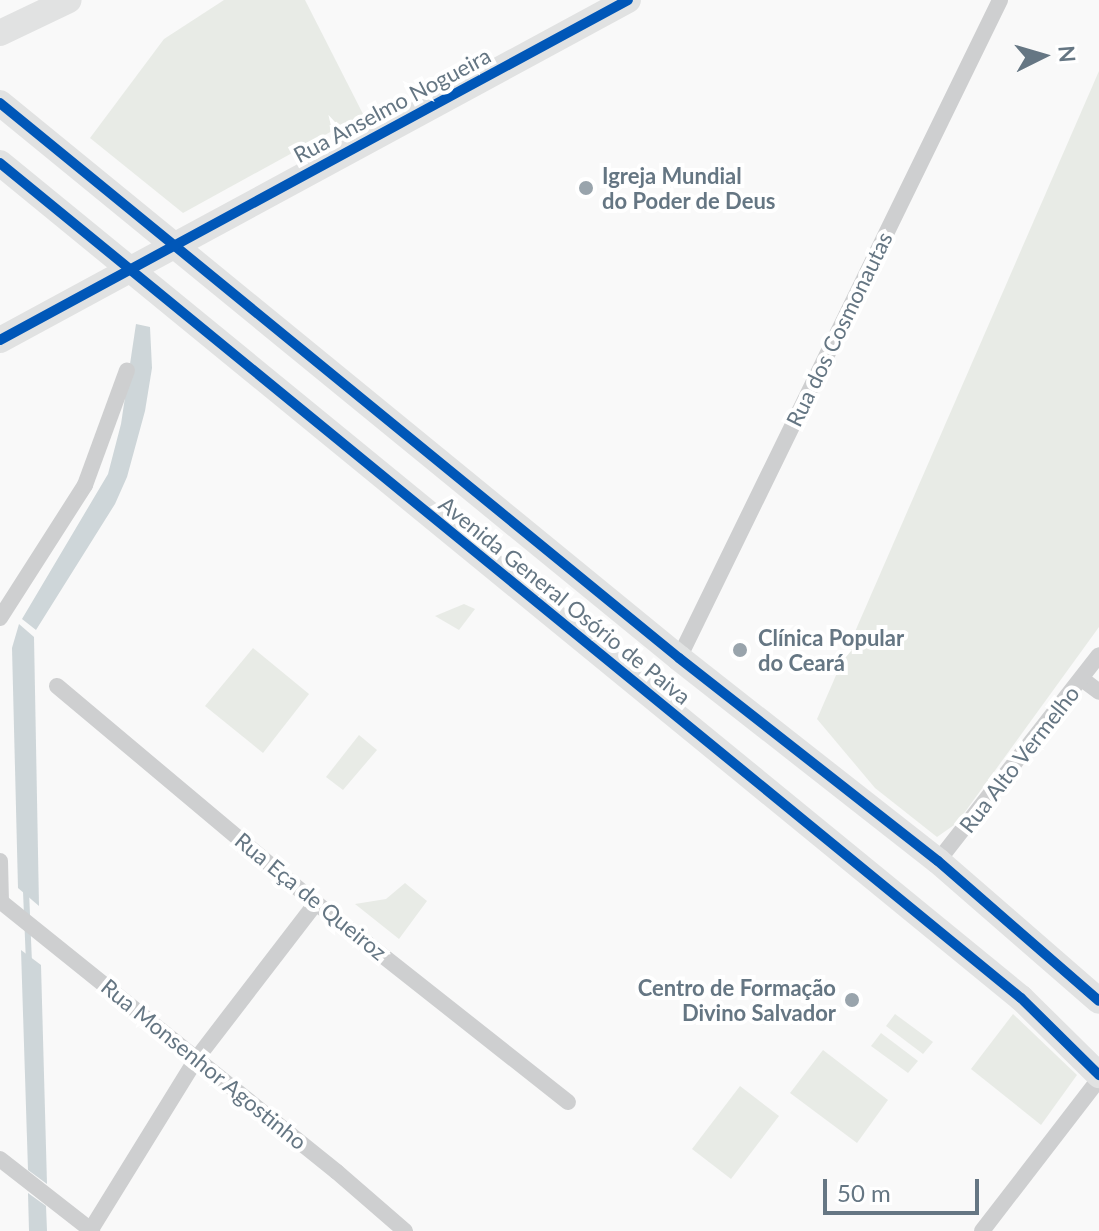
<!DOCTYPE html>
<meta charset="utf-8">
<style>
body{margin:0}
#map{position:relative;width:1099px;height:1231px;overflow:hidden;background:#f9f9f9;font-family:Lato,sans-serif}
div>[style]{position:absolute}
.green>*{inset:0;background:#e8ebe6}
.water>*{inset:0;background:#ced6d9}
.stream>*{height:6px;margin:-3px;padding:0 3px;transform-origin:3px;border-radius:3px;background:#ced6d9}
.street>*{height:16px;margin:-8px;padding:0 8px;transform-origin:8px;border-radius:8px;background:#cecfd0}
.primary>*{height:26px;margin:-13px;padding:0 13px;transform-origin:13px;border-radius:13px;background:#e1e2e2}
.cycleway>*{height:10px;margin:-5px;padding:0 5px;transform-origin:5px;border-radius:5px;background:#0057b8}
.dots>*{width:22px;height:22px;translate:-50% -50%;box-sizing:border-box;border:4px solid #fff;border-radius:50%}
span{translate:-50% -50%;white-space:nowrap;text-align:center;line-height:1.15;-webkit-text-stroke:8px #fff;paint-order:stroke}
.street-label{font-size:22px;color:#657683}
.poi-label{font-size:22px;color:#657683;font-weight:700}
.left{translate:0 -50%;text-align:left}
.right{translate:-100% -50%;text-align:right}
.north{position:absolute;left:1003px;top:16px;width:80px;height:80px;-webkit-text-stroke:6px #fff;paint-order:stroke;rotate:85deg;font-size:22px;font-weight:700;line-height:32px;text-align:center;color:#657683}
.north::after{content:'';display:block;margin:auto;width:28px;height:36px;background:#657683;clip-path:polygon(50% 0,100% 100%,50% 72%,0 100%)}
.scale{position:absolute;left:823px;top:1179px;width:156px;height:36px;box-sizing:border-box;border:4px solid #657683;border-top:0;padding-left:10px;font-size:24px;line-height:28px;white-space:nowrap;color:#657683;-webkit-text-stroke:6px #fff;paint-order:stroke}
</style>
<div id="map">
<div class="green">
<div style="clip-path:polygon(224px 0,305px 0,363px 114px,183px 213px,90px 138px,164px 39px)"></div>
<div style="clip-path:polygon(1099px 71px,1099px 627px,957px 823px,937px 837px,875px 788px,817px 719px)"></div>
<div style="clip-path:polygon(464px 604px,475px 609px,459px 630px,435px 616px)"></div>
<div style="clip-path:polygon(253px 648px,309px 694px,263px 753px,205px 706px)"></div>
<div style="clip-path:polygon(359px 735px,377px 750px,343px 790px,326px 777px)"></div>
<div style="clip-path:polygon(405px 883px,427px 901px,399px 939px,355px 904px,386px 899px)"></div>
<div style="clip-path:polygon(895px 1014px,933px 1042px,923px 1054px,886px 1026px)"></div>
<div style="clip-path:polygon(1013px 1014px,1077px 1075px,1041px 1125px,971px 1069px)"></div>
<div style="clip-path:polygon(881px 1033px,918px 1061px,908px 1073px,871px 1046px)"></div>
<div style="clip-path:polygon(823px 1050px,888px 1100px,857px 1143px,790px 1093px)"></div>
<div style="clip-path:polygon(740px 1086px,779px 1116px,731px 1179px,692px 1149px)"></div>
</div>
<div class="water">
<div style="clip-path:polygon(136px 324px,150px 327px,152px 368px,145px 411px,127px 477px,115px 504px,36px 630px,22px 619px,108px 474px,121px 424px)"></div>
<div style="clip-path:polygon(19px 624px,34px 637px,39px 906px,18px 888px,12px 648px)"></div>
<div style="clip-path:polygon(21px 950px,41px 965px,47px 1184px,28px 1170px)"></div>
<div style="clip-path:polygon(28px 1193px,46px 1206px,47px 1231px,29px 1231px)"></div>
</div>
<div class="stream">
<div style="left:26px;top:891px;width:73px;rotate:87.6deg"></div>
</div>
<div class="street">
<div style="left:0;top:618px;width:158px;rotate:-57.4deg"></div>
<div style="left:85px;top:485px;width:122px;rotate:-69.9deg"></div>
<div style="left:679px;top:658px;width:732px;rotate:-63.99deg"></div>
<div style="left:1082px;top:679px;width:21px;rotate:37deg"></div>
<div style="left:57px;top:686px;width:338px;rotate:40deg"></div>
<div style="left:316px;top:903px;width:321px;rotate:38.3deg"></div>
<div style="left:0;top:861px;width:40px;rotate:88.6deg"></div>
<div style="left:938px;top:861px;width:261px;rotate:-52deg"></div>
<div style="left:0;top:901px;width:432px;rotate:38.8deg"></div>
<div style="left:337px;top:1172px;width:90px;rotate:40.9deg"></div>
<div style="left:0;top:1159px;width:117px;rotate:38deg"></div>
<div style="left:90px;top:1231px;width:203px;rotate:-58.3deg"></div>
<div style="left:197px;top:1058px;width:195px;rotate:-52.5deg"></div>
<div style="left:982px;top:1231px;width:192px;rotate:-52.4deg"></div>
</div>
<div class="primary">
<div style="left:0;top:33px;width:76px;rotate:-25.6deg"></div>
<div style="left:0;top:103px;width:877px;rotate:39.26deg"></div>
<div style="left:679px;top:658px;width:329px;rotate:38.1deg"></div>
<div style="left:938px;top:861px;width:213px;rotate:41deg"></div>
<div style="left:0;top:163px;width:1319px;rotate:39.28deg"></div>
<div style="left:1021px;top:998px;width:110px;rotate:44.6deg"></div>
<div style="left:0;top:340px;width:714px;rotate:-28.43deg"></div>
</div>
<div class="cycleway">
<div style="left:0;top:103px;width:877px;rotate:39.26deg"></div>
<div style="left:679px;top:658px;width:329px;rotate:38.1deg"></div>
<div style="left:938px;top:861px;width:213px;rotate:41deg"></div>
<div style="left:0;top:163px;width:1319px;rotate:39.28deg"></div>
<div style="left:1021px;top:998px;width:110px;rotate:44.6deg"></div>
<div style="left:0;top:340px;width:714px;rotate:-28.43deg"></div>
</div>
<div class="dots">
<div style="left:586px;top:188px;background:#99a4ac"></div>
<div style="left:740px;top:650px;background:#99a4ac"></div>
<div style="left:852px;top:1000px;background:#99a4ac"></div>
</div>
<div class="street-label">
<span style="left:392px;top:105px;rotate:-28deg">Rua Anselmo Nogueira</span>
<span style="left:839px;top:329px;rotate:-64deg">Rua dos Cosmonautas</span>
<span style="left:565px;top:600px;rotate:39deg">Avenida General Osório de Paiva</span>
<span style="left:1019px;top:759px;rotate:-52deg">Rua Alto Vermelho</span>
<span style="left:311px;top:896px;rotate:39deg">Rua Eça de Queiroz</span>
<span style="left:204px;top:1064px;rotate:39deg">Rua Monsenhor Agostinho</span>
</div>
<div class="poi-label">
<span class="left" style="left:602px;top:188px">Igreja Mundial<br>do Poder de Deus</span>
<span class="left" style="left:758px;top:650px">Clínica Popular<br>do Ceará</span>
<span class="right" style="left:836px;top:1000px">Centro de Formação<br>Divino Salvador</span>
</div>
<div class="north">N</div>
<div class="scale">50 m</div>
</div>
